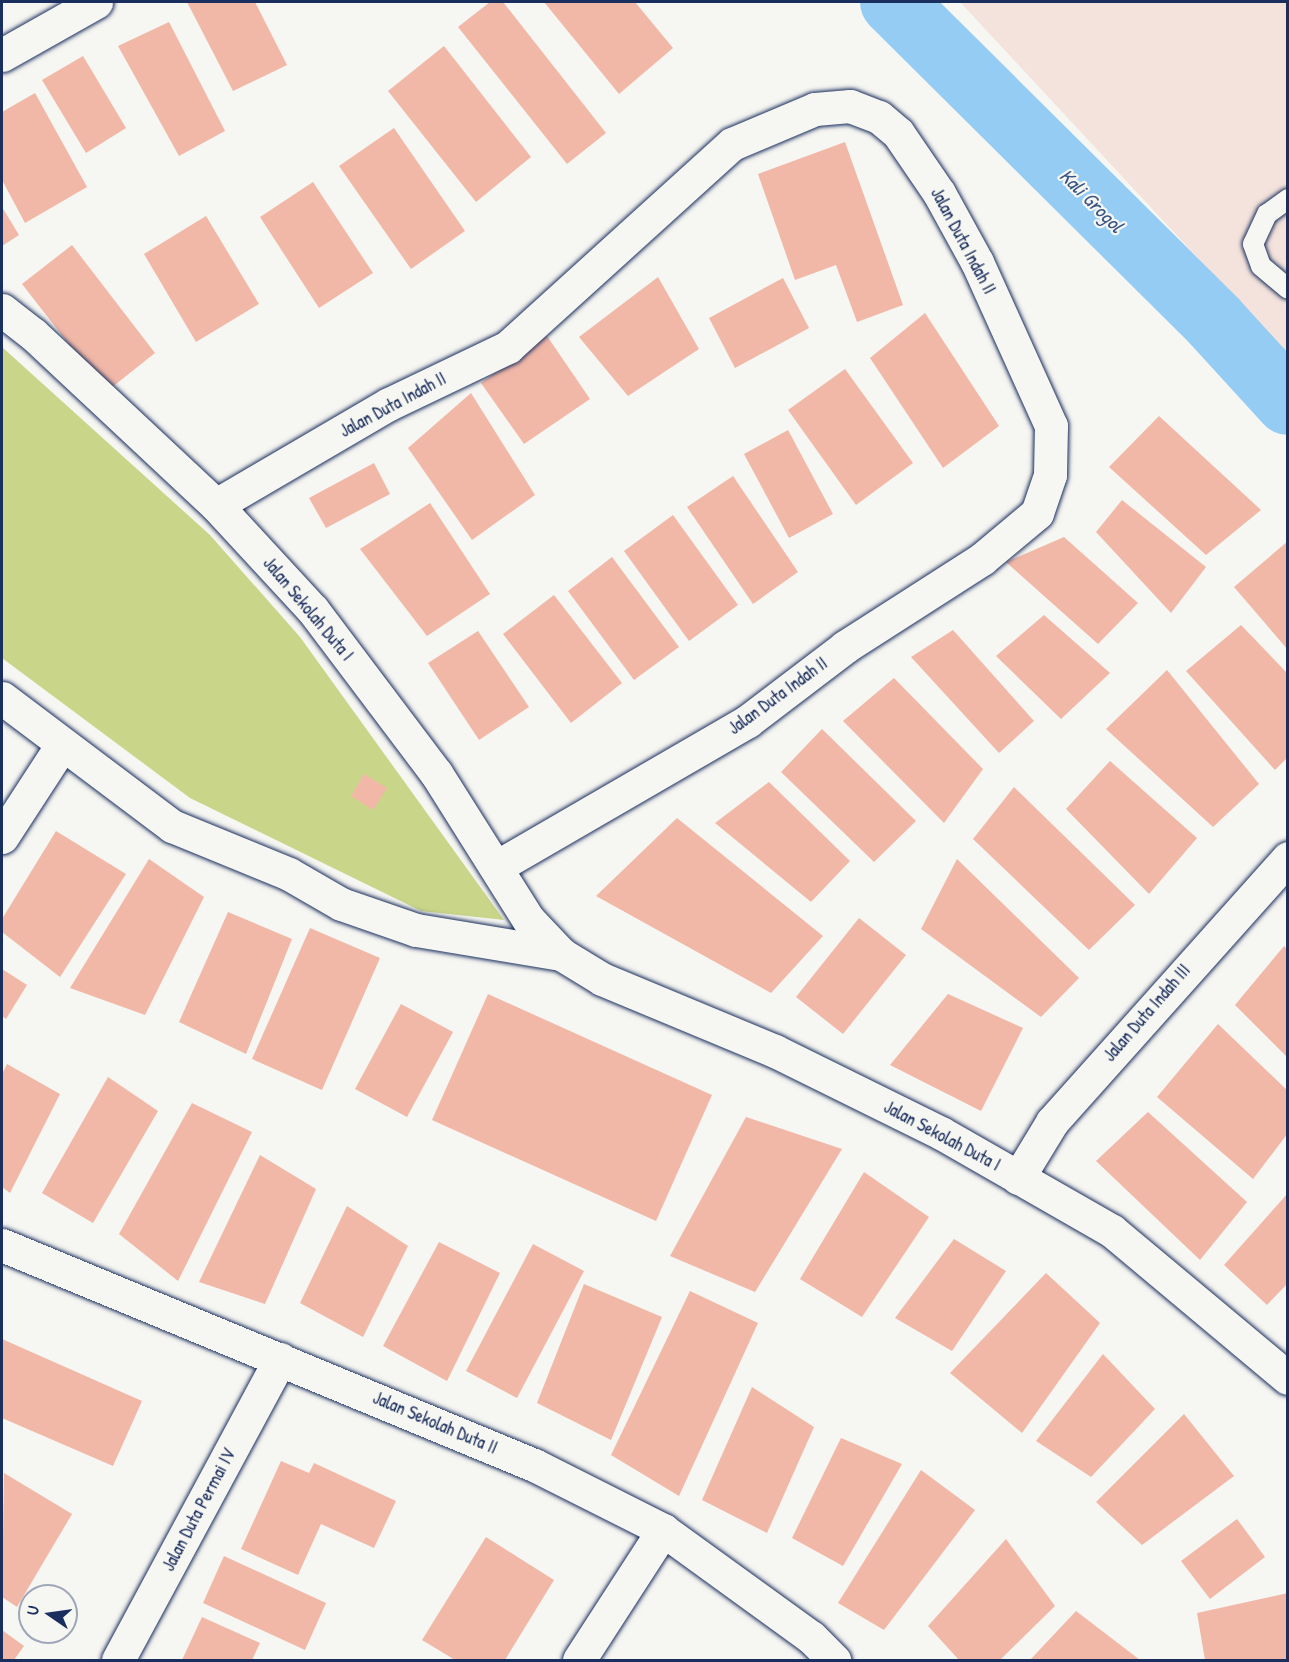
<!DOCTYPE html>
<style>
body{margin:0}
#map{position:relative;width:1289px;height:1662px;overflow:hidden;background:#f6f6f2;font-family:"Patrick Hand",sans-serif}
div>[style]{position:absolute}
.built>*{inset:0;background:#f4e3dc}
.green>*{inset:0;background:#c9d689}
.river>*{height:66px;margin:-33px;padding:0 33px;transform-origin:33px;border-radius:33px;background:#95ccf4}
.building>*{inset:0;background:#f1b8a8}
.roads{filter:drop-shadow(0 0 2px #1b2f5e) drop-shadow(0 0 2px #1b2f5e)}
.lane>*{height:20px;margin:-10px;padding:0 10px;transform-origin:10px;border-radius:10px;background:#f6f6f2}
.street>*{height:33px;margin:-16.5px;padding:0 16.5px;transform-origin:16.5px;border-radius:16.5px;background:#f6f6f2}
span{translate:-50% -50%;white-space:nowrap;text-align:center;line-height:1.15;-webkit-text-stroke:4.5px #f6f6f2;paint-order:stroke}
.street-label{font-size:18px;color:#1b2f5e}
.water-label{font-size:20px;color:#3a5684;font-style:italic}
.frame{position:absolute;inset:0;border:3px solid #1b2f5e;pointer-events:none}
.north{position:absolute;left:18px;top:1584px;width:60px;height:60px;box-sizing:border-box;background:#f6f6f2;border:2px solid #9ea6b7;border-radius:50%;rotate:283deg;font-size:16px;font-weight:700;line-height:24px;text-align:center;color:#1b2f5e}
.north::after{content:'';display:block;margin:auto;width:21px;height:27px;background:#1b2f5e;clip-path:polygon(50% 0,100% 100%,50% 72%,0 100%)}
</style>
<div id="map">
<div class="built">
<div style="clip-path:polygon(960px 2px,1287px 2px,1287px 354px)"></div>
</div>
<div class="green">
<div style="clip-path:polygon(2px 347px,210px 535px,300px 637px,504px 920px,421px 911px,190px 798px,2px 658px)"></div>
</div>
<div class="river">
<div style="left:893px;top:2px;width:454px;rotate:44.8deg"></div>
<div style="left:1215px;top:322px;width:108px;rotate:47.6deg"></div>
</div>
<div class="building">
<div style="clip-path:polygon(187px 2px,255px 2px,287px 65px,233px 91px)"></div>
<div style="clip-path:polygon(490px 2px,503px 2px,606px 133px,567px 164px,458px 27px)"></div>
<div style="clip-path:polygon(544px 2px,635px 2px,673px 48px,619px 94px)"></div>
<div style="clip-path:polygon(169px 22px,225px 131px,179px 156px,118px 46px)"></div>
<div style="clip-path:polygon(444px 46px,531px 157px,476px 202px,388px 91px)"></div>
<div style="clip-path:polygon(83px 56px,126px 128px,86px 153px,42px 80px)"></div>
<div style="clip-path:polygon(35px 93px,87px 187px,25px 223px,2px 180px,2px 112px)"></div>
<div style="clip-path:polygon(394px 128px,465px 231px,411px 269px,339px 166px)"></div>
<div style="clip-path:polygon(845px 142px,903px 305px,857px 322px,836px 265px,795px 280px,758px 174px)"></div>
<div style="clip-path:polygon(313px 182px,373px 273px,319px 308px,260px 217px)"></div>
<div style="clip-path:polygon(2px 207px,19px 235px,2px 246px)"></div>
<div style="clip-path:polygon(206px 216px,259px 304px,196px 342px,144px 254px)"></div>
<div style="clip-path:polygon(72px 245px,155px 353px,106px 392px,22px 284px)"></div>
<div style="clip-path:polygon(658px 277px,699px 349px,628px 396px,579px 337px)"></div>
<div style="clip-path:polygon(783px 278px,809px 328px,735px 368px,709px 318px)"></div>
<div style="clip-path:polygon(925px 313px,999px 426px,943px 468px,870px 358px)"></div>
<div style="clip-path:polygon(547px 336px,590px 399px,524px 444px,481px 383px)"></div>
<div style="clip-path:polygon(845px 369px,913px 463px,856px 505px,788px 410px)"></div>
<div style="clip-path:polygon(471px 393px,535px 495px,472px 540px,408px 448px)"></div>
<div style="clip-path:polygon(1159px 416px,1261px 510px,1206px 555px,1109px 467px)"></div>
<div style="clip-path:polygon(788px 430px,833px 514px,789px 538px,744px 454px)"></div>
<div style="clip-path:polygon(374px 463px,390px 494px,326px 528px,309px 498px)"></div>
<div style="clip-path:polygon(733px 476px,798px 572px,753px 604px,687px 507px)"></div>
<div style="clip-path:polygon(1122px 500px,1206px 567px,1171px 613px,1096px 532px)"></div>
<div style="clip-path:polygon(430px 503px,490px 594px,427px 636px,360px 549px)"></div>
<div style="clip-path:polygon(673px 515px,738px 605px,689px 641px,624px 551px)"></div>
<div style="clip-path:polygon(1064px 537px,1138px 603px,1098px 644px,1006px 562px)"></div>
<div style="clip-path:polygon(1288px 541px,1288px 650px,1234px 587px)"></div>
<div style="clip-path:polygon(612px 557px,679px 647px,634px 680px,568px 591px)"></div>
<div style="clip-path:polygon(554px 595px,622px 683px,571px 723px,503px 634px)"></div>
<div style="clip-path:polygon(1044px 615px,1110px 673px,1061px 719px,996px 656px)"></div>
<div style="clip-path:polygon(1241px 625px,1288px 674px,1288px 757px,1275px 770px,1186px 671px)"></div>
<div style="clip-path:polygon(953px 630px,1034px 721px,999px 753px,911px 657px)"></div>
<div style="clip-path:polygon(478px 631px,529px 707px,479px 740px,428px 663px)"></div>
<div style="clip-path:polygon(1167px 670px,1259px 784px,1213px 827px,1106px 729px)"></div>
<div style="clip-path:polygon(894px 678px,983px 769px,944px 823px,843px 721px)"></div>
<div style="clip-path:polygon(822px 729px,916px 821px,874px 862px,781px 772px)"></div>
<div style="clip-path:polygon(1110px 761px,1197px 838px,1149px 894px,1066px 809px)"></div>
<div style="clip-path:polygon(364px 774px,387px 788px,373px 810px,351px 796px)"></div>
<div style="clip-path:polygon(769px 782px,850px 861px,811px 902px,715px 823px)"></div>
<div style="clip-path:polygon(1014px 787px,1135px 905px,1089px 950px,973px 839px)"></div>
<div style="clip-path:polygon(677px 818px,823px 936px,771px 993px,596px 896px)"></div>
<div style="clip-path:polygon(56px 831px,126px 874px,60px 977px,2px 932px,2px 919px)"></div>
<div style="clip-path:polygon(149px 859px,204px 897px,145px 1015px,70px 988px)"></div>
<div style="clip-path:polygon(957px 859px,1079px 978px,1041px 1017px,921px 929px)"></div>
<div style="clip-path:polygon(228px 912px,292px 939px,246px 1054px,179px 1022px)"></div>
<div style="clip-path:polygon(859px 918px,906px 955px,843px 1034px,796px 997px)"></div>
<div style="clip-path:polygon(310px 928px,380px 958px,322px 1090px,252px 1059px)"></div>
<div style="clip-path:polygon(1284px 946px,1288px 950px,1288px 1058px,1235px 1005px)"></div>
<div style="clip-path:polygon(2px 969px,27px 985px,6px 1019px,2px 1016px)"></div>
<div style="clip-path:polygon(488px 994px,712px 1095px,656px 1221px,432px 1120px)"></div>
<div style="clip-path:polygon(948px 994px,1023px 1028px,981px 1111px,890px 1065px)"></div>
<div style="clip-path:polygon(401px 1004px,453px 1032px,407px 1117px,355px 1089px)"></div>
<div style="clip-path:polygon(1218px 1024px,1288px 1091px,1288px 1133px,1253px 1179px,1157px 1097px)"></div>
<div style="clip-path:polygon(7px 1064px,60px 1094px,10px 1193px,2px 1187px,2px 1074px)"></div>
<div style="clip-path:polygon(108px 1077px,158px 1111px,93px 1223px,42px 1193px)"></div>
<div style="clip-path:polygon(192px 1103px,252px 1132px,178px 1281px,119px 1234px)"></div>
<div style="clip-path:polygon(1148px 1112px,1247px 1202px,1200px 1260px,1096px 1161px)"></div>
<div style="clip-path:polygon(746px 1117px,842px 1149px,755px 1292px,670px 1256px)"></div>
<div style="clip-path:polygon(260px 1155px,316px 1189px,265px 1304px,199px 1282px)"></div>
<div style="clip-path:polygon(864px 1172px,929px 1217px,862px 1317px,800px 1279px)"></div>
<div style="clip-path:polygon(1288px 1193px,1288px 1283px,1267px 1305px,1224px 1265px)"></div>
<div style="clip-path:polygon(347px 1206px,408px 1246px,363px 1337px,300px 1303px)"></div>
<div style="clip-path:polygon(954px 1239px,1006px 1271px,952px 1351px,895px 1318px)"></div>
<div style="clip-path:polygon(439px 1242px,500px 1273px,447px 1381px,383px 1346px)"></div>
<div style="clip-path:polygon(533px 1244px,584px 1271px,517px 1398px,466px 1371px)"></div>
<div style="clip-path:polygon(1046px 1273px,1100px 1323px,1022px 1433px,950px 1373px)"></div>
<div style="clip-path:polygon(584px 1284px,662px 1317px,611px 1440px,537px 1403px)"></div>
<div style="clip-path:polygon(690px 1291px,758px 1323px,679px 1496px,611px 1455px)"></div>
<div style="clip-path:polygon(2px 1339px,142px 1401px,113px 1466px,2px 1418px)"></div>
<div style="clip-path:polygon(1103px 1354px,1155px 1409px,1091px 1477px,1036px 1441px)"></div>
<div style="clip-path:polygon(752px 1387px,814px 1427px,767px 1533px,702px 1500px)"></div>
<div style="clip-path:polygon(1184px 1414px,1234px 1476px,1142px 1545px,1096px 1502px)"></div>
<div style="clip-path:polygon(841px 1438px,902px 1464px,843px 1566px,792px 1538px)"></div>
<div style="clip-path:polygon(281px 1461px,309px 1473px,314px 1463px,396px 1501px,374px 1548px,321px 1524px,298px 1575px,241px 1549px)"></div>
<div style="clip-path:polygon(921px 1470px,975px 1510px,884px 1630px,838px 1603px)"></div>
<div style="clip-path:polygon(4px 1473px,72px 1514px,17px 1607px,2px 1597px)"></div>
<div style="clip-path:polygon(1237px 1519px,1265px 1557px,1210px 1599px,1181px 1561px)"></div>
<div style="clip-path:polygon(486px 1537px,554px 1580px,505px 1660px,455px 1660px,422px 1640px)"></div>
<div style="clip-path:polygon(1006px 1539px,1055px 1606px,1000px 1660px,959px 1660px,928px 1626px)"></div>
<div style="clip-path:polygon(224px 1556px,326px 1603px,305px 1650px,203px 1603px)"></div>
<div style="clip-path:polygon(1288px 1593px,1288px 1660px,1205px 1660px,1197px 1613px)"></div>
<div style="clip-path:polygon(1076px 1611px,1140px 1660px,1030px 1660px)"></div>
<div style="clip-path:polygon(202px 1617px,260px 1643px,252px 1660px,182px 1660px)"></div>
<div style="clip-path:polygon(2px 1630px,24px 1646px,14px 1660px,2px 1660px)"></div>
</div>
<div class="roads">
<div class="lane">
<div style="left:1288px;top:199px;width:26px;rotate:144deg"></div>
<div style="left:1267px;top:214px;width:33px;rotate:115deg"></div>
<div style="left:1253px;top:244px;width:23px;rotate:70deg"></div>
<div style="left:1261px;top:266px;width:35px;rotate:40deg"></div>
</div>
<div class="street">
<div style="left:2px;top:55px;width:108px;rotate:-29.4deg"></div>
<div style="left:2px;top:310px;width:39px;rotate:38deg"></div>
<div style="left:33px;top:334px;width:250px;rotate:43.1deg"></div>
<div style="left:216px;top:505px;width:143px;rotate:47.3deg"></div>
<div style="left:313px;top:610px;width:204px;rotate:53deg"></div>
<div style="left:436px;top:773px;width:173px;rotate:57.8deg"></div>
<div style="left:528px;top:919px;width:48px;rotate:46.7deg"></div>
<div style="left:561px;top:954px;width:48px;rotate:31.4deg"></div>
<div style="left:602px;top:979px;width:187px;rotate:22.6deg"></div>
<div style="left:775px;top:1051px;width:185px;rotate:26.3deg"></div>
<div style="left:941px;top:1133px;width:197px;rotate:29.8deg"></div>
<div style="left:1112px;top:1231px;width:229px;rotate:39.9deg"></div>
<div style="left:216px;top:505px;width:200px;rotate:-30.3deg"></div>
<div style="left:389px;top:404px;width:132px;rotate:-25.6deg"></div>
<div style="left:508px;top:347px;width:302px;rotate:-42.2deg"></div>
<div style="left:732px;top:144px;width:90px;rotate:-22.9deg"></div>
<div style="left:815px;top:109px;width:35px;rotate:-5deg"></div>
<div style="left:850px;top:106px;width:31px;rotate:21deg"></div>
<div style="left:879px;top:117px;width:25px;rotate:40deg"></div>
<div style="left:898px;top:133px;width:73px;rotate:55.7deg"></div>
<div style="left:939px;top:193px;width:79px;rotate:61.2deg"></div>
<div style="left:977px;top:262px;width:180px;rotate:65.7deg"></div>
<div style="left:1051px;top:426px;width:49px;rotate:91.2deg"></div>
<div style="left:1050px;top:475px;width:40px;rotate:108.9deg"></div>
<div style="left:1037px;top:513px;width:72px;rotate:140.1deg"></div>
<div style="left:982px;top:559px;width:163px;rotate:147.3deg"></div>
<div style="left:845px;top:647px;width:122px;rotate:142.7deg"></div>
<div style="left:748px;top:721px;width:291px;rotate:149.9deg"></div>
<div style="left:2px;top:698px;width:213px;rotate:37deg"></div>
<div style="left:172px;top:826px;width:126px;rotate:22.3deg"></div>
<div style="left:289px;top:874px;width:60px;rotate:30deg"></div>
<div style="left:341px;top:904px;width:79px;rotate:19.1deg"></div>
<div style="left:416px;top:930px;width:147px;rotate:9.4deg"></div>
<div style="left:2px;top:837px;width:108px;rotate:-57deg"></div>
<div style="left:1018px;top:1178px;width:66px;rotate:-58.7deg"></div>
<div style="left:1052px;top:1122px;width:354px;rotate:-48.2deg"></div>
<div style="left:2px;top:1245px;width:576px;rotate:22.47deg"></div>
<div style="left:534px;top:1465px;width:144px;rotate:26.7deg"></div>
<div style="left:663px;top:1530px;width:183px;rotate:35.9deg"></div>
<div style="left:811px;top:1637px;width:33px;rotate:45deg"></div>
<div style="left:118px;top:1660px;width:342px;rotate:-61.7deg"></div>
<div style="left:579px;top:1660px;width:155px;rotate:-57.1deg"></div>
</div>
</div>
<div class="street-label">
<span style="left:963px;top:241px;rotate:62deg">Jalan Duta Indah II</span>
<span style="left:393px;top:405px;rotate:-28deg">Jalan Duta Indah II</span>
<span style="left:308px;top:609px;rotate:50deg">Jalan Sekolah Duta I</span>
<span style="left:778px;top:696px;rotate:-36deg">Jalan Duta Indah II</span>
<span style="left:1147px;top:1013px;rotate:-49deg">Jalan Duta Indah III</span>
<span style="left:942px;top:1136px;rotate:28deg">Jalan Sekolah Duta I</span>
<span style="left:435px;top:1423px;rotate:23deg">Jalan Sekolah Duta II</span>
<span style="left:199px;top:1510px;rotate:-62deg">Jalan Duta Permai IV</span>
</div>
<div class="water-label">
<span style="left:1092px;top:200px;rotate:45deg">Kali Grogol</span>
</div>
<div class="frame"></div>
<div class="north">U</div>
</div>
